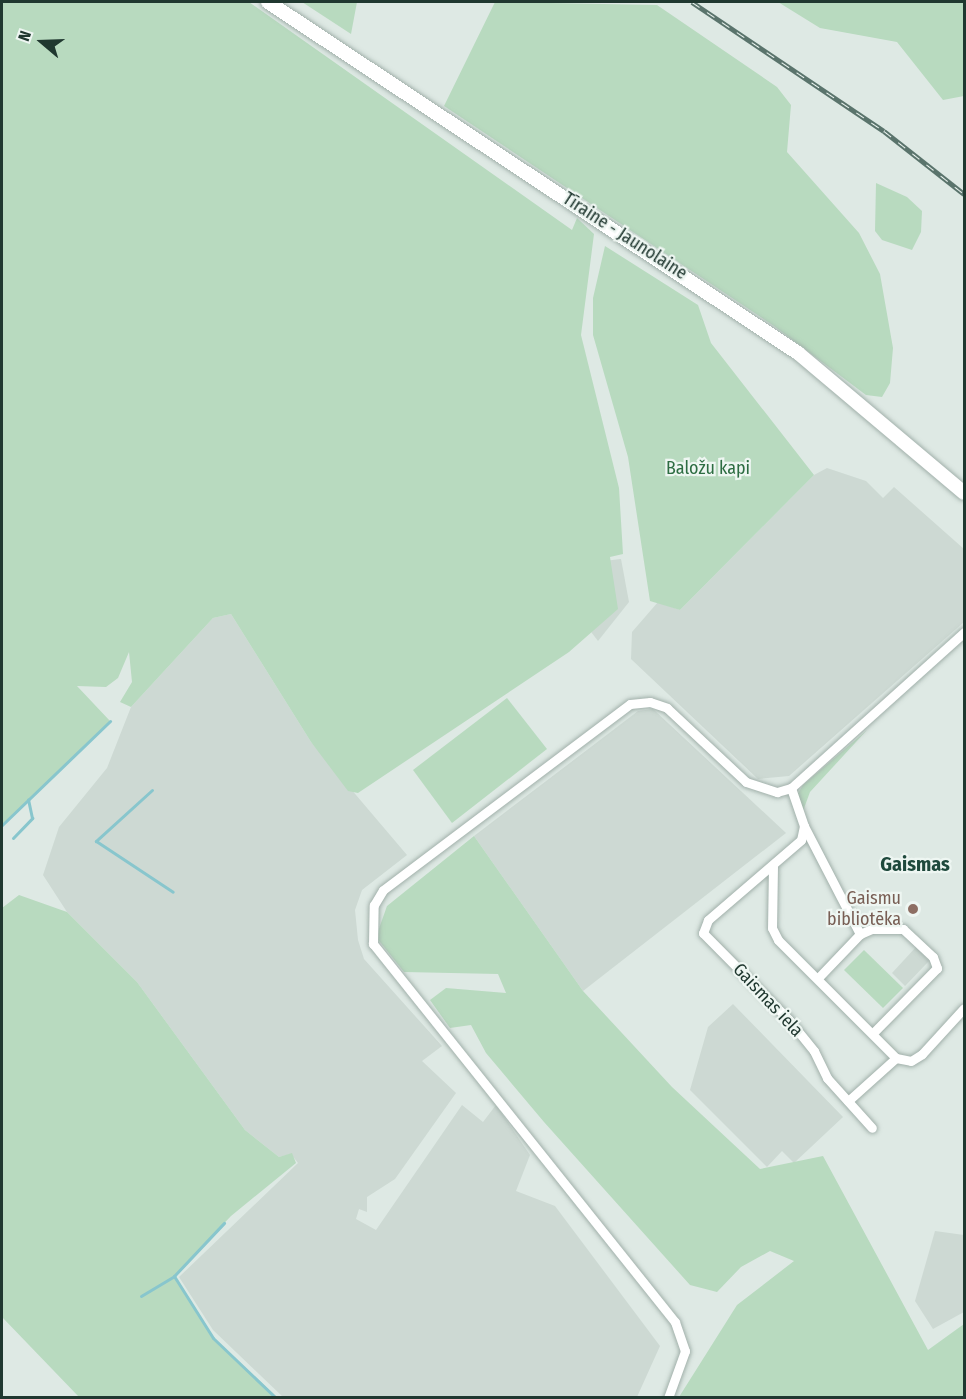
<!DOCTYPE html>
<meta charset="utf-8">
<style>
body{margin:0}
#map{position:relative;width:966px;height:1399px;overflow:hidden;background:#dee9e4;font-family:"Fira Sans Condensed",sans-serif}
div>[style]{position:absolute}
.built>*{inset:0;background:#cdd9d3}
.green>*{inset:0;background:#b8dabf}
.stream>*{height:3px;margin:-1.5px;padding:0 1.5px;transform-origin:1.5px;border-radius:1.5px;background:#88c6cd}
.roads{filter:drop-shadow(0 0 2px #a1b0aa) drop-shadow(0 0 2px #a1b0aa)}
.minor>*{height:9px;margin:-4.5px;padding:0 4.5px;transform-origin:4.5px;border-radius:4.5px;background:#fff}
.secondary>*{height:14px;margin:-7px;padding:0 7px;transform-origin:7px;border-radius:7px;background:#fff}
.rail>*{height:5px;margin-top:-2.5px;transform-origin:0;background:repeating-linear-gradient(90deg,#eef6f2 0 9px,#5a746c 0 18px);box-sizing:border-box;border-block:2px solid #5a746c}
.dots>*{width:16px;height:16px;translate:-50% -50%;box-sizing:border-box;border:3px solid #eef6f2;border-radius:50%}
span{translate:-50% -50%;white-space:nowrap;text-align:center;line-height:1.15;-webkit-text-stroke:4.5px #eef6f2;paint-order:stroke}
.street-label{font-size:18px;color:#203830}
.park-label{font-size:18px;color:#2d6d42}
.education-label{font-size:18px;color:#785e54}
.right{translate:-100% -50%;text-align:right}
.neighbourhood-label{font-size:20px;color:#1e493c;font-weight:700}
.frame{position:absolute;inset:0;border:3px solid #203830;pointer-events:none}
.north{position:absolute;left:12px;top:12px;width:60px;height:60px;-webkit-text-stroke:4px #eef6f2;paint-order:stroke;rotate:289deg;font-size:16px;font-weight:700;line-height:24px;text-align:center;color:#203830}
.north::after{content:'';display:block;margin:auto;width:21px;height:27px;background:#203830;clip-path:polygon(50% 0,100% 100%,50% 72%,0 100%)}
</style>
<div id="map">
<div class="built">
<div style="clip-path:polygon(827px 468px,866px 481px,883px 498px,894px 487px,964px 549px,964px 622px,789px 776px,758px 779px,631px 659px,632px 632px,658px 602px,680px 610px,814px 475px)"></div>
<div style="clip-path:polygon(621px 559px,629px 602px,598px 641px,585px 624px,604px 561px)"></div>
<div style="clip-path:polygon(231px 614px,311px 742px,407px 855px,362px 890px,355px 910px,358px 940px,364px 959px,442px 1046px,422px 1061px,456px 1093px,395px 1179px,367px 1197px,367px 1212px,359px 1209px,356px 1219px,376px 1230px,462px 1105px,483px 1122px,496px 1105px,530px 1155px,516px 1191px,555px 1206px,660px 1346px,637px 1397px,283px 1397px,213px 1330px,179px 1277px,298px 1163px,291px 1154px,279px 1157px,245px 1130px,137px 982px,67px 912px,43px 875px,59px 827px,107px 768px,131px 707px,213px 618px)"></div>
<div style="clip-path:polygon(653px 709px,786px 833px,583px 991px,474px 836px,638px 711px)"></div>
<div style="clip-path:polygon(916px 947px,929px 961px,905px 986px,892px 973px)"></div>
<div style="clip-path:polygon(733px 1004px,843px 1117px,794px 1163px,782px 1151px,767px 1167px,690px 1090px,708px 1027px)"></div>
<div style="clip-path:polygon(935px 1231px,964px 1235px,964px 1312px,933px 1329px,915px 1301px)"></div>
</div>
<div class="green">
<div style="clip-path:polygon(2px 2px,249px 2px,572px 230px,577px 218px,594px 234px,581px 335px,619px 488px,623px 554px,610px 557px,618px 609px,569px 652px,358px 793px,348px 791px,311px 742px,231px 614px,213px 618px,131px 707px,120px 702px,132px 682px,129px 652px,118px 678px,106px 687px,77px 686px,110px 721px,2px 825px)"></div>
<div style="clip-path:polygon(302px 2px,357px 2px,351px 34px)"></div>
<div style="clip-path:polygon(495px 2px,657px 5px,777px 87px,791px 105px,787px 152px,859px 233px,880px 274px,893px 348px,890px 383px,882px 397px,866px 395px,774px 326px,444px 106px)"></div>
<div style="clip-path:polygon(778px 2px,964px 2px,964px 96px,943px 100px,897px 42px,820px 28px)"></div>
<div style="clip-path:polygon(876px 183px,907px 197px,922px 211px,921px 232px,912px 250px,882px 240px,875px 231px)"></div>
<div style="clip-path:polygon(605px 246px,698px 305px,711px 343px,814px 475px,680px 610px,650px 601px,628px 457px,593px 335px,593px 298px)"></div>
<div style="clip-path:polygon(507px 698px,547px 749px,452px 823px,413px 770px)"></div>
<div style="clip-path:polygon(867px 730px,810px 792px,803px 811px,797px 795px,803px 785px)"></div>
<div style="clip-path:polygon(474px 836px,583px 991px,672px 1087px,760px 1169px,823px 1156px,928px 1350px,964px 1324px,964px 1397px,679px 1397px,737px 1305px,794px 1261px,770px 1251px,741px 1267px,717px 1292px,690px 1285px,544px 1122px,486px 1053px,471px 1025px,450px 1028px,430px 1000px,446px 988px,506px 993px,498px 974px,404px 972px,376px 937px,387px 906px)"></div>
<div style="clip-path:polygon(19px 895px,67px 912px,137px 982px,245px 1130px,279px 1157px,292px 1153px,296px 1163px,231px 1216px,174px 1276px,213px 1338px,277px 1397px,79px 1397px,2px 1317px,2px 908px)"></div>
<div style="clip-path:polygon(864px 950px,903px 988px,883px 1008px,844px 970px)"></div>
</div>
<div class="stream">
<div style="left:152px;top:790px;width:76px;rotate:137.7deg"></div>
<div style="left:96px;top:841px;width:92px;rotate:33.5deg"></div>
<div style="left:2px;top:825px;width:150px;rotate:-43.9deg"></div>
<div style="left:13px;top:838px;width:28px;rotate:-46deg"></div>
<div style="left:32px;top:818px;width:19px;rotate:-102deg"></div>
<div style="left:174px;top:1276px;width:73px;rotate:57.8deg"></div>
<div style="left:213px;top:1338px;width:87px;rotate:43.6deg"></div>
<div style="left:141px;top:1296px;width:39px;rotate:-31deg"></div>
<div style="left:174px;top:1276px;width:73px;rotate:-46.7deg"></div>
</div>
<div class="roads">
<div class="minor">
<div style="left:791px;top:788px;width:40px;rotate:71.1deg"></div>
<div style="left:804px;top:826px;width:122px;rotate:62.6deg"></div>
<div style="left:804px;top:826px;width:14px;rotate:102deg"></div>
<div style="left:801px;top:840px;width:123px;rotate:139.3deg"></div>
<div style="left:708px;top:920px;width:14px;rotate:111deg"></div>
<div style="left:703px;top:933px;width:122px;rotate:45.3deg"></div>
<div style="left:789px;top:1020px;width:40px;rotate:51deg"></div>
<div style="left:814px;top:1051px;width:30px;rotate:64deg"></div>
<div style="left:827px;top:1078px;width:67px;rotate:48deg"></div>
<div style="left:773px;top:866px;width:62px;rotate:90.9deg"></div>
<div style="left:772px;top:928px;width:13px;rotate:63deg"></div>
<div style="left:778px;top:940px;width:167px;rotate:45deg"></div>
<div style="left:818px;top:978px;width:61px;rotate:-46.3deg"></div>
<div style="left:860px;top:934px;width:13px;rotate:-23deg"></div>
<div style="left:872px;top:929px;width:31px"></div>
<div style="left:903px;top:929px;width:41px;rotate:43deg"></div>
<div style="left:933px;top:957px;width:12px;rotate:70deg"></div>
<div style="left:937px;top:968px;width:91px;rotate:134.6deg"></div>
<div style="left:896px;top:1058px;width:15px;rotate:11deg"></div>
<div style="left:911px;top:1061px;width:13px;rotate:-32deg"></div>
<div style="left:922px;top:1054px;width:62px;rotate:-47.6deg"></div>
<div style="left:848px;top:1101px;width:64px;rotate:-41.9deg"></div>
<div style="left:668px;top:1398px;width:50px;rotate:-70.1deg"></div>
<div style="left:685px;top:1351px;width:31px;rotate:-109deg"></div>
<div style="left:675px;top:1322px;width:484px;rotate:-128.6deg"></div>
<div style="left:373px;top:944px;width:39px;rotate:-89deg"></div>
<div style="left:374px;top:905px;width:17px;rotate:-59deg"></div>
<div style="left:383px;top:890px;width:309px;rotate:-37deg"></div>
<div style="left:630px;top:704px;width:20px;rotate:-6deg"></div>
<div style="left:650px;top:702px;width:18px;rotate:19deg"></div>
<div style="left:667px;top:708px;width:108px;rotate:43.1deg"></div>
<div style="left:746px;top:782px;width:33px;rotate:18deg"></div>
<div style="left:777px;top:792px;width:15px;rotate:-16deg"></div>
<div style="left:791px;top:788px;width:233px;rotate:-42deg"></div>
</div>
<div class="secondary">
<div style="left:268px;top:2px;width:636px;rotate:33.52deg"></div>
<div style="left:798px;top:353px;width:217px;rotate:40.1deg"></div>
</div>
</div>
<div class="rail">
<div style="left:692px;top:2px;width:231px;rotate:33.9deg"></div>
<div style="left:884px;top:131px;width:102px;rotate:38.2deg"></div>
</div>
<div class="dots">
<div style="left:913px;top:909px;background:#8d6e63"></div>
</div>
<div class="street-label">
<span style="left:625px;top:236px;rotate:33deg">Tīraine - Jaunolaine</span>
<span style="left:768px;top:1000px;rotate:47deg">Gaismas iela</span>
</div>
<div class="park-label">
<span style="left:708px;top:468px">Baložu kapi</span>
</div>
<div class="education-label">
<span class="right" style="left:901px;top:909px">Gaismu<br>bibliotēka</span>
</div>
<div class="neighbourhood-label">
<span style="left:915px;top:864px">Gaismas</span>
</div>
<div class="frame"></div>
<div class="north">N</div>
</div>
